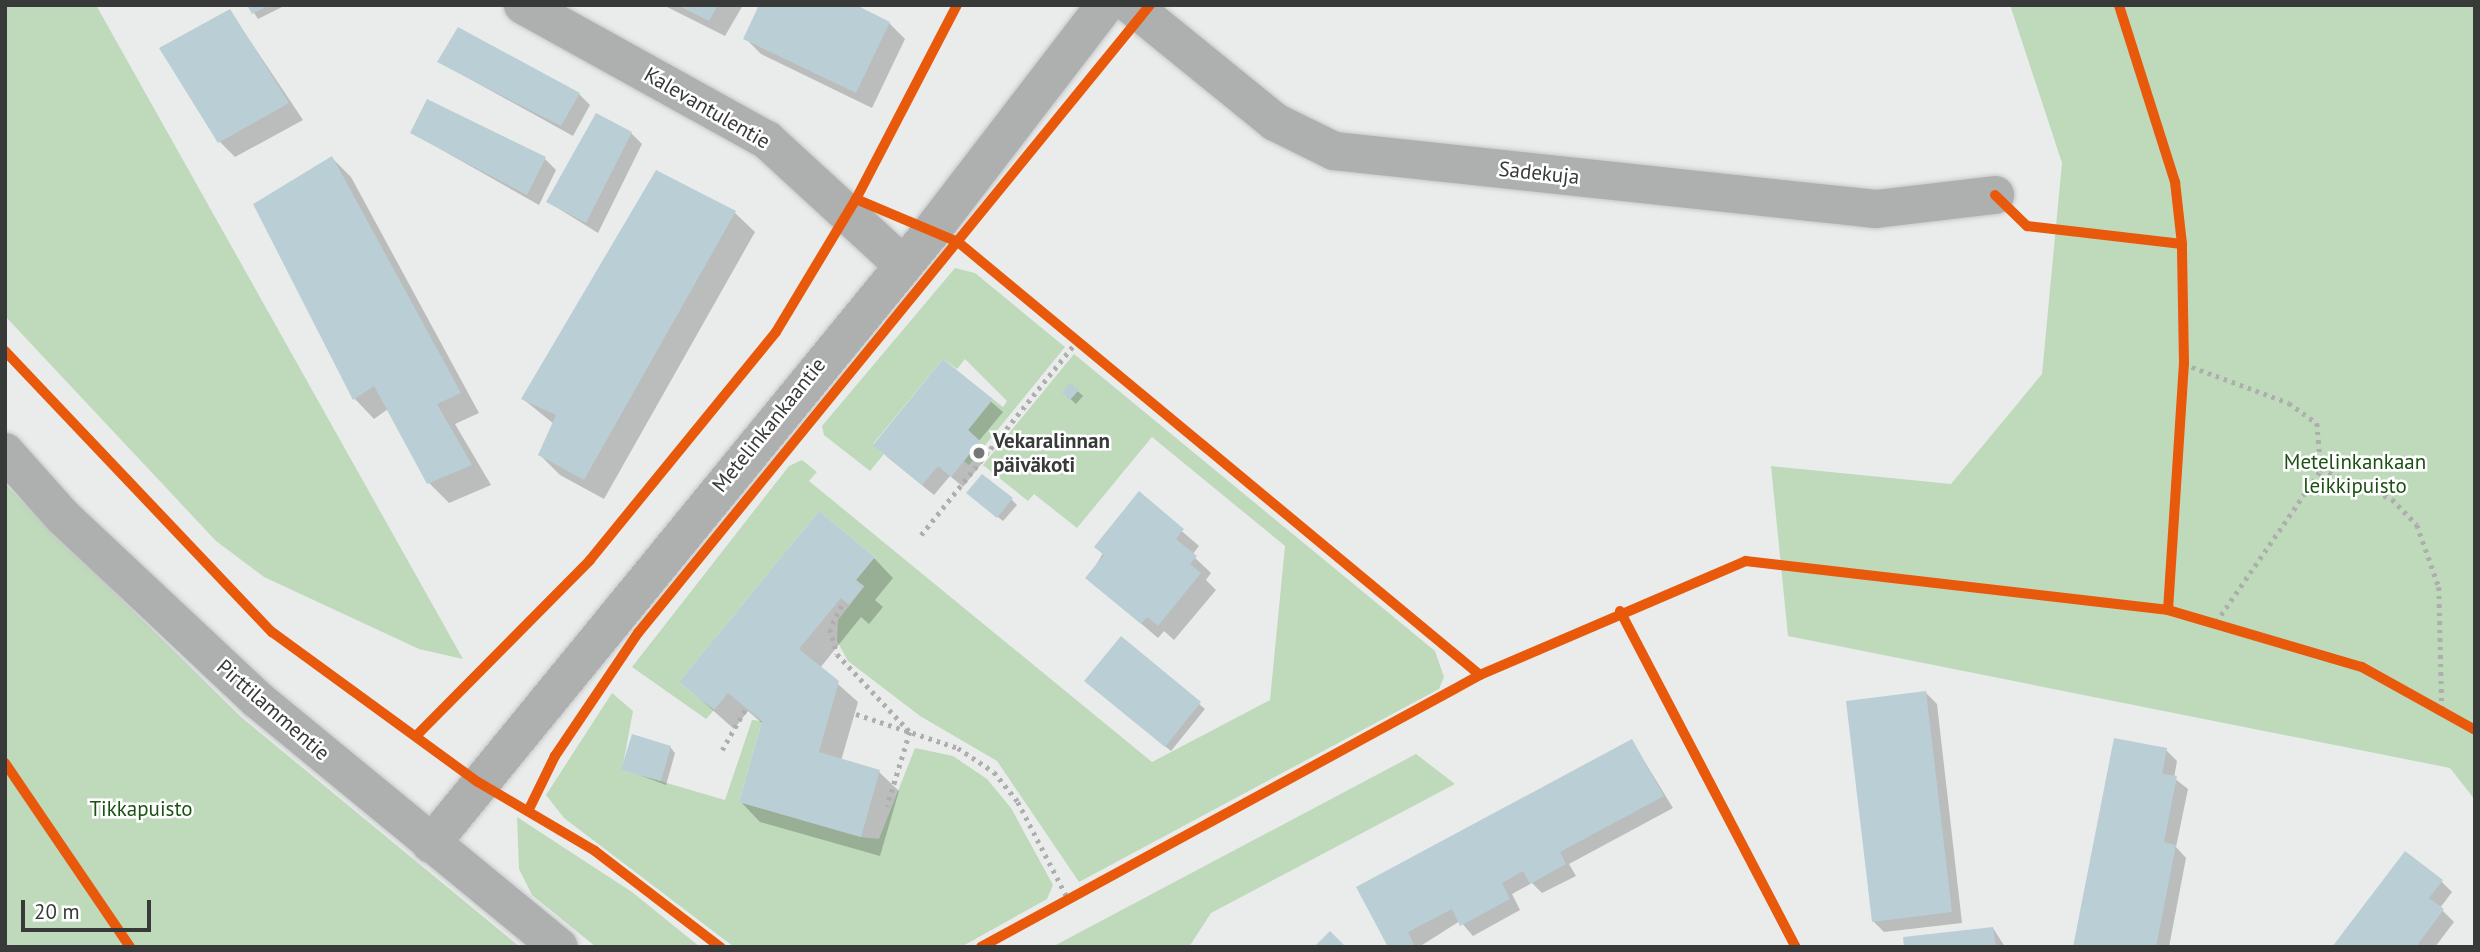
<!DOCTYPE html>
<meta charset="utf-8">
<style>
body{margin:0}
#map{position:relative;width:2480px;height:952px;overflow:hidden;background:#eaecec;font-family:"PT Sans",sans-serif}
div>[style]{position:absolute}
.green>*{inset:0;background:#bedabb}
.shadow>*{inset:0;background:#0003}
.building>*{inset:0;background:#baced5}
.path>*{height:4.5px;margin-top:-2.25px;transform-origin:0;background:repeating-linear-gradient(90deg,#aeaeae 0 3.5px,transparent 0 8.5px)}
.roads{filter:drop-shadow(0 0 2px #c6c8c8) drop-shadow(0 0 2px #c6c8c8)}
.street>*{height:38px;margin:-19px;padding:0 19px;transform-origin:19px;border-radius:19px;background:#aeb0b0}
.secondary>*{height:38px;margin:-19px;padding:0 19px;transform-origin:19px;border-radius:19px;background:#aeafaf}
.cycleway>*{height:10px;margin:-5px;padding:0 5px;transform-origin:5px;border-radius:5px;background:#e8590c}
.dots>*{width:19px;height:19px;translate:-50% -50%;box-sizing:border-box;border:4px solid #fff;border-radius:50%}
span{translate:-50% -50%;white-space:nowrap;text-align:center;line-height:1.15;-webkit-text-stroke:5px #fff;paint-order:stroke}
.street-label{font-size:21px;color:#383939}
.poi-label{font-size:21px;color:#383939;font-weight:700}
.left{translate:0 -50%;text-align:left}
.park-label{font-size:21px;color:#1b5113}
.frame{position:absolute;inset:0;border:7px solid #383939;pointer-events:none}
.scale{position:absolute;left:21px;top:900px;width:130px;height:32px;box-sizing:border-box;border:4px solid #383939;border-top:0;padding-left:9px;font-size:21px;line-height:24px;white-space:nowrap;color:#383939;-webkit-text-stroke:5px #fff;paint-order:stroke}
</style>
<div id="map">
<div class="green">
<div style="clip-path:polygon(5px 5px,96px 5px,463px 659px,419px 649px,264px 577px,216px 541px,5px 316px)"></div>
<div style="clip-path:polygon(2010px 5px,2475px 5px,2475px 800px,2450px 768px,1788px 636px,1771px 466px,1951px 484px,2042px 374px,2062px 163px)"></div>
<div style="clip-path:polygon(955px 268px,975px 273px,1065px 347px,969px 465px,964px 461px,980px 441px,968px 430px,993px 399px,1003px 407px,1007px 401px,965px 359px,957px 369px,943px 359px,873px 444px,884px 454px,870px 471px,824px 435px,822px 426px)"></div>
<div style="clip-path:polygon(1074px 354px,1435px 651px,1444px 677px,1439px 689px,1079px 882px,997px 761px,920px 716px,848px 661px,837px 641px,838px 620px,864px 587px,856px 580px,875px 557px,819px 511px,679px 682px,714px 710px,706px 719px,632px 667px,789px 466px,802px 460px,817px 472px,809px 481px,1152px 762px,1270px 700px,1285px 546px,1152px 437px,1077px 528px,1034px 494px,1028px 501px,983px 465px)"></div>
<div style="clip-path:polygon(5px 484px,241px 717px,520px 947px,5px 947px)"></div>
<div style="clip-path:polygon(612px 693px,633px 711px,622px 770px,725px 800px,752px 720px,762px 721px,739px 802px,860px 837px,879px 839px,915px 748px,953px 756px,987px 779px,1011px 808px,1053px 885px,1047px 899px,961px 947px,734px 947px,564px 818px,546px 795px)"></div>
<div style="clip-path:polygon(1416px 754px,1455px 784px,1211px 913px,1189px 947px,1052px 947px)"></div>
<div style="clip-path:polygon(517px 817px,632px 892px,700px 947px,596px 947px,532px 895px,519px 869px)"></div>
</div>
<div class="shadow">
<div style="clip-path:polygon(249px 5px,286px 5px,258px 19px)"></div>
<div style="clip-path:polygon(663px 5px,743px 5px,725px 36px)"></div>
<div style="clip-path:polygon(230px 11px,303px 120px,235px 157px,219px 141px)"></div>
<div style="clip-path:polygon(889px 23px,905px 39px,872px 108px,761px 54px,745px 38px)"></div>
<div style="clip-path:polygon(439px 62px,579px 94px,590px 105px,573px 136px)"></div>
<div style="clip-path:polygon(412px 133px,545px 159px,556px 170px,539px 205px)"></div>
<div style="clip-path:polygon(631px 133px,642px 144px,598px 233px,548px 202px)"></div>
<div style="clip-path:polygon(332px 158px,351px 177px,479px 413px,455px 424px,491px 485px,449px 503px,429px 483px,388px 409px,374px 419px,355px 399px,255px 205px)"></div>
<div style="clip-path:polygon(656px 172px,735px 213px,755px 232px,604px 499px,560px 475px,540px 455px,554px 424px,523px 399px)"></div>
<div style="clip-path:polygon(944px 361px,1003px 412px,978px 442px,990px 453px,963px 487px,950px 476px,934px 495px,886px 456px)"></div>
<div style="clip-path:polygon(1071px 385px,1083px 396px,1076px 404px,1064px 393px)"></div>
<div style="clip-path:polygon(1139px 494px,1199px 546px,1192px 555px,1211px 573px,1206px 580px,1216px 590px,1174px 640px,1164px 631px,1158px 638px,1088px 578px)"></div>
<div style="clip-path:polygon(974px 498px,1011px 499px,1017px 505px,1003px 521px)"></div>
<div style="clip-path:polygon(874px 558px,893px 578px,875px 600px,883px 607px,869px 624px,861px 617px,820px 668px,858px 702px,841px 761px,879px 772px,899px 791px,880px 856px,760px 822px,741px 802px,763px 724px,748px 711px,734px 729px,681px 682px)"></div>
<div style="clip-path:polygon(1121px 638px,1205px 709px,1171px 751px,1091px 686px)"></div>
<div style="clip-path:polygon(1926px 693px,1937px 704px,1962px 923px,1884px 932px,1873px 921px)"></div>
<div style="clip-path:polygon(1632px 741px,1673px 808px,1569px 864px,1576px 876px,1542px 893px,1532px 883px,1512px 894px,1520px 910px,1473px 936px,1460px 921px,1419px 947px,1390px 947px)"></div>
<div style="clip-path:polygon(670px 747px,675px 753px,666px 785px,623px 769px)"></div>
<div style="clip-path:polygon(2166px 750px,2177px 761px,2174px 778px,2188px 789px,2176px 847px,2186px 858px,2169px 947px,2075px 947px)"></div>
<div style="clip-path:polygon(2441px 881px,2452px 892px,2440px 908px,2454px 922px,2435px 947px,2334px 947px)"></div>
<div style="clip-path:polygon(1993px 928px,2005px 947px,1906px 947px)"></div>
</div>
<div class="building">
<div style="clip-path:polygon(247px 5px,270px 5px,252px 14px)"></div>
<div style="clip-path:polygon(677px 5px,718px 5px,709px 21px)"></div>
<div style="clip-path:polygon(759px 5px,856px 5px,890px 22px,856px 93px,743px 39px)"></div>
<div style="clip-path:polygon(230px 9px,289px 103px,218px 143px,159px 48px)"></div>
<div style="clip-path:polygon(458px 27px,580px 93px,561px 126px,437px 62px)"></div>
<div style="clip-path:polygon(427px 99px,546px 157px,527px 195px,410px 133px)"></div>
<div style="clip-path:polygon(596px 113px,632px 132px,586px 223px,546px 202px)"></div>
<div style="clip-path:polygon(332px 156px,461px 393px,437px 404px,472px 465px,427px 484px,374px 386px,353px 400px,253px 204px)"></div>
<div style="clip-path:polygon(656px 170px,736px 211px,584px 480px,538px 455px,556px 415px,521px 399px)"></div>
<div style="clip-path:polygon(943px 359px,993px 399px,968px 430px,980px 441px,951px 477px,938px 466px,922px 485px,873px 445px)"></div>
<div style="clip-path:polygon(1070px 383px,1079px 390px,1070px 400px,1062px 393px)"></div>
<div style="clip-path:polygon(982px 474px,1013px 498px,997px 518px,966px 493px)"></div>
<div style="clip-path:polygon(1139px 491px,1184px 529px,1176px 539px,1197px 556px,1190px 564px,1201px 573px,1158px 626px,1147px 617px,1141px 624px,1085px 578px,1104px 555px,1094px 547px)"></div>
<div style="clip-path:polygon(819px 511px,875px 557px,856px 580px,864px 586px,849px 605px,841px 598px,799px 649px,839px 681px,819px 752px,880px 770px,861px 837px,739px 802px,762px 721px,728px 693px,714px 710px,679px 682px)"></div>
<div style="clip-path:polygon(1121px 636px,1201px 702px,1165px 747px,1084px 681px)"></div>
<div style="clip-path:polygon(1926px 691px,1952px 912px,1872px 922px,1846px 701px)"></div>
<div style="clip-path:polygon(632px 734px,671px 746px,661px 781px,621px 770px)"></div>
<div style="clip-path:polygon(2114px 738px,2167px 748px,2162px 774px,2177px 776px,2164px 842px,2176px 845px,2156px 947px,2073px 947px)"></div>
<div style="clip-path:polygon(1632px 739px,1664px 796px,1560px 852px,1566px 864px,1530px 884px,1523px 871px,1502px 883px,1510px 899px,1460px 926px,1452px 909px,1408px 932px,1415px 947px,1388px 947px,1356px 887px)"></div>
<div style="clip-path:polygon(2405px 851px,2443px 880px,2429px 898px,2444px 909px,2416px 947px,2332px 947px)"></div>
<div style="clip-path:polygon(1993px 927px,1996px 947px,1904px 947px,1903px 937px)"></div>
<div style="clip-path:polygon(1330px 931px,1346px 947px,1314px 947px)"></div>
</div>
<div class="path">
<div style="left:2184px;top:364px;width:112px;rotate:20.4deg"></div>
<div style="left:2289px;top:403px;width:34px;rotate:36deg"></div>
<div style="left:2317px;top:423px;width:46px;rotate:85deg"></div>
<div style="left:2321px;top:469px;width:77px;rotate:22.9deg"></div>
<div style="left:2392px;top:499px;width:36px;rotate:46deg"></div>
<div style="left:2417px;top:525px;width:66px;rotate:70.5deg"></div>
<div style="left:2439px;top:587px;width:120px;rotate:88.6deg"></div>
<div style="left:921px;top:535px;width:248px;rotate:-51.2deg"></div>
<div style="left:842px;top:606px;width:26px;rotate:118deg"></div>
<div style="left:830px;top:629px;width:26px;rotate:74deg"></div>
<div style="left:837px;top:654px;width:107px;rotate:46.9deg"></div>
<div style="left:910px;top:732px;width:78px;rotate:107deg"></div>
<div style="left:2216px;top:622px;width:185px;rotate:-55.4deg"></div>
<div style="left:856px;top:714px;width:108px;rotate:18.4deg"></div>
<div style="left:958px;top:748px;width:43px;rotate:33.7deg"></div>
<div style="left:994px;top:772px;width:38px;rotate:51deg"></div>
<div style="left:1018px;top:802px;width:109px;rotate:62.7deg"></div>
<div style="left:722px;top:750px;width:48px;rotate:-60.3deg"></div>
</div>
<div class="roads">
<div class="street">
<div style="left:523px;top:5px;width:279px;rotate:29deg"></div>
<div style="left:767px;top:140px;width:185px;rotate:42.6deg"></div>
<div style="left:1131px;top:5px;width:186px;rotate:39.1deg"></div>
<div style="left:1275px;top:122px;width:66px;rotate:26.2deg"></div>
<div style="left:1334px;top:151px;width:545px;rotate:6.11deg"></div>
<div style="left:1876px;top:209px;width:120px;rotate:-6.7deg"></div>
</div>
<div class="secondary">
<div style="left:5px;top:452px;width:86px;rotate:48.3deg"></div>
<div style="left:62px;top:516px;width:269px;rotate:43.2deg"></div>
<div style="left:258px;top:700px;width:389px;rotate:39.4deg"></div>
<div style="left:431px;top:844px;width:790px;rotate:-50.75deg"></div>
<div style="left:931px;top:232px;width:286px;rotate:-52.5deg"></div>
</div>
</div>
<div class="cycleway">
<div style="left:1995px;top:195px;width:45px;rotate:44.1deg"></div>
<div style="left:2027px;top:226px;width:156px;rotate:6.6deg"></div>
<div style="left:2182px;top:244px;width:62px;rotate:-96.4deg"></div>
<div style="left:2175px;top:182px;width:186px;rotate:-107.6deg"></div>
<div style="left:856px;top:199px;width:111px;rotate:22.9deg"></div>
<div style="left:958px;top:242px;width:678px;rotate:39.68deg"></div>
<div style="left:5px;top:351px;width:388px;rotate:46.5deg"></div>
<div style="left:272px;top:632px;width:255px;rotate:36.1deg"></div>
<div style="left:478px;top:782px;width:136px;rotate:30.5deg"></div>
<div style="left:595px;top:851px;width:158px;rotate:37.5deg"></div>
<div style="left:2168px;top:610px;width:247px;rotate:-86.3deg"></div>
<div style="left:2184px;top:364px;width:120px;rotate:-91deg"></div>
<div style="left:1620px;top:611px;width:379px;rotate:62.4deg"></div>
<div style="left:417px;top:735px;width:246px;rotate:-45.3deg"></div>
<div style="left:590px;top:560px;width:294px;rotate:-50.8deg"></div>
<div style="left:776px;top:332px;width:155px;rotate:-59deg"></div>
<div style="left:856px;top:199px;width:219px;rotate:-62.5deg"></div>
<div style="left:5px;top:763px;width:222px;rotate:55.8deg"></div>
<div style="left:530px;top:807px;width:57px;rotate:-63.9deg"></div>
<div style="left:555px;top:756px;width:148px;rotate:-56deg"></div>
<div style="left:638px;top:633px;width:810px;rotate:-50.81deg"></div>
<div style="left:981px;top:947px;width:568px;rotate:-28.59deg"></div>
<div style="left:1480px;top:675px;width:289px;rotate:-23.2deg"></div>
<div style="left:1746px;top:561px;width:425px;rotate:6.6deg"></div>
<div style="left:2168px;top:610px;width:202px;rotate:16.4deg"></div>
<div style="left:2362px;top:667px;width:129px;rotate:29.1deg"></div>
</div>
<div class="dots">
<div style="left:979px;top:453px;background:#767878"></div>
</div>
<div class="street-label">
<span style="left:707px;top:108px;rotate:30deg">Kalevantulentie</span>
<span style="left:1539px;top:173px;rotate:6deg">Sadekuja</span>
<span style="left:769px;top:425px;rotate:-51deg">Metelinkankaantie</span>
<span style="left:273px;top:710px;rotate:41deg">Pirttilammentie</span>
</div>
<div class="poi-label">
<span class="left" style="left:993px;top:453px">Vekaralinnan<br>päiväkoti</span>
</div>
<div class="park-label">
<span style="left:2355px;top:474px">Metelinkankaan<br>leikkipuisto</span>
<span style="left:141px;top:809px">Tikkapuisto</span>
</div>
<div class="frame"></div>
<div class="scale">20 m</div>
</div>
